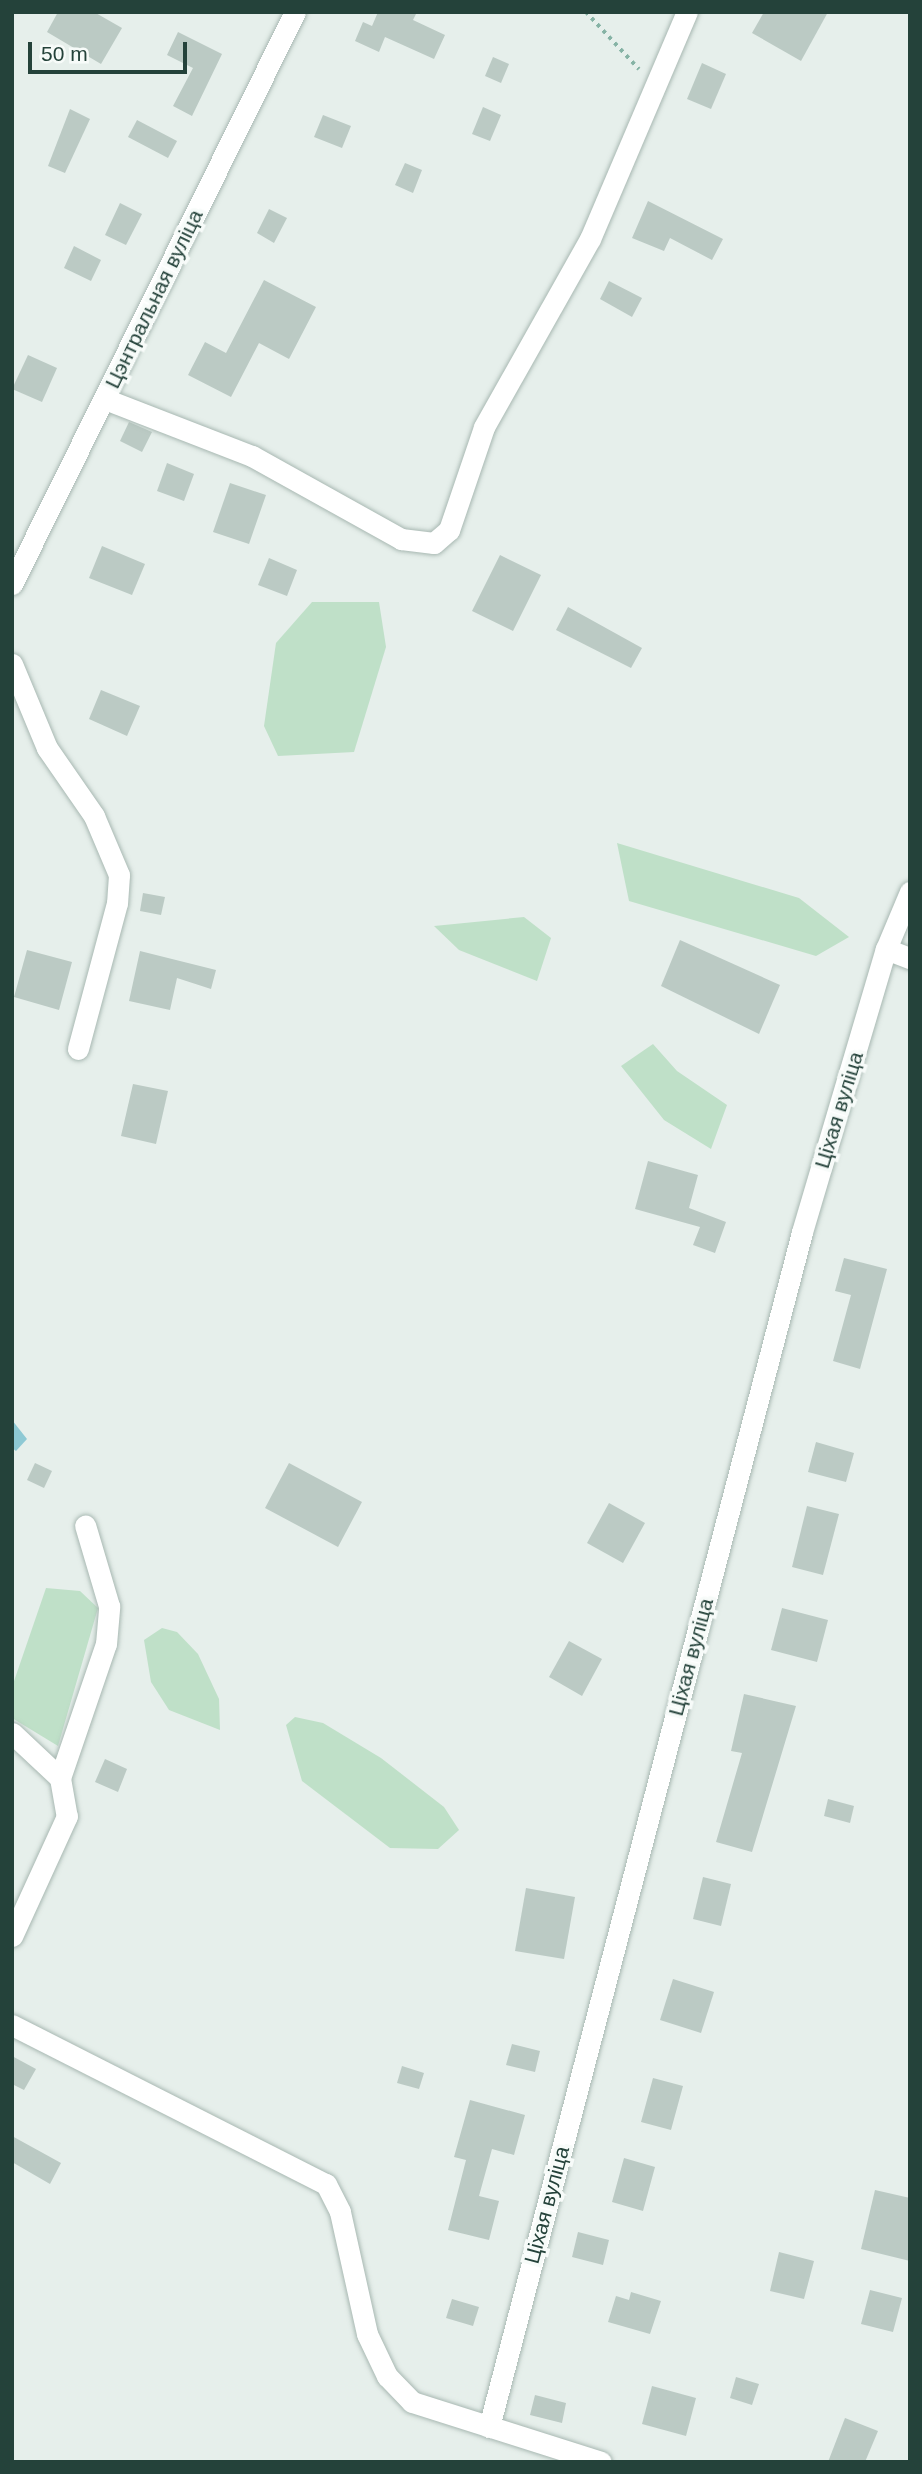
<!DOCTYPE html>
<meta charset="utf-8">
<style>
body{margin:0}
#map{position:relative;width:922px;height:2474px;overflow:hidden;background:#e6efeb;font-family:Arial,sans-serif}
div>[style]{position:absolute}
.green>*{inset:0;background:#bfe0c8}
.water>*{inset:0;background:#8ec9d4}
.building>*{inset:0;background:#bbcac4}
.path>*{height:3.5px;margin-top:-1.75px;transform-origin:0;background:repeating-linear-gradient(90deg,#86b3a5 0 3.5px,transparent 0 8.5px)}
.roads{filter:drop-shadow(0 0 2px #a8b8b2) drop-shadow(0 0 2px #a8b8b2)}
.minor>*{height:21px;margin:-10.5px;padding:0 10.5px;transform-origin:10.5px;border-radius:10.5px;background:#fff}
span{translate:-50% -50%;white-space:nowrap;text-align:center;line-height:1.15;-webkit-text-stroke:7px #f7fbf9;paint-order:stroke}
.street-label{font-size:21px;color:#24423a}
.frame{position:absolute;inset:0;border:14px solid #24423a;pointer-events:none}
.scale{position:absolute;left:28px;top:42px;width:159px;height:32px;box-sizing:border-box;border:4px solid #24423a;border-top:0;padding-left:9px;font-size:21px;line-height:24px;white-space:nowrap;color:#24423a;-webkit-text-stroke:5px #f7fbf9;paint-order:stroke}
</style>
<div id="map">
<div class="green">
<div style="clip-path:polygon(312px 602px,379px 602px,386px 647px,354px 752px,278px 756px,264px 726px,276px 643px)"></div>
<div style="clip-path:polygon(617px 843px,799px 898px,849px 937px,816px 956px,629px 901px)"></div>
<div style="clip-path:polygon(524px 917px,551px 938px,537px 981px,459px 950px,434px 926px)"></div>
<div style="clip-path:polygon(653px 1044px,677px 1071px,727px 1105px,711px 1149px,664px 1120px,621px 1066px)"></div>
<div style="clip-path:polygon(46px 1588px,80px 1591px,98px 1608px,58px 1746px,12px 1718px,12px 1687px)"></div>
<div style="clip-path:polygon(162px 1628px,177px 1632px,198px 1654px,219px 1699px,220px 1730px,169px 1710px,151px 1682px,144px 1640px)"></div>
<div style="clip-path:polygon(295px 1717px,323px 1723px,381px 1758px,444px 1807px,459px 1830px,438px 1849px,390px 1848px,302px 1781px,286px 1725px)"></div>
</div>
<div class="water">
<div style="clip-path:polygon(12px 1420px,27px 1439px,16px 1451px,12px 1448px)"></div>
</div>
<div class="building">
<div style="clip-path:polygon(58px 12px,94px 12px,122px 28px,101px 64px,47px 32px)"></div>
<div style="clip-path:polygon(378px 12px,417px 12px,413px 20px,445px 35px,434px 59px,385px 37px,379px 52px,355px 41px,363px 22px,372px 26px)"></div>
<div style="clip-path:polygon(764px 12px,828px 12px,801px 61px,752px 33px)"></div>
<div style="clip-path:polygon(178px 32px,222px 54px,192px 116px,173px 106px,193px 68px,167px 55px)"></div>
<div style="clip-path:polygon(493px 57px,509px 64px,501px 83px,485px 76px)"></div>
<div style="clip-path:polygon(702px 63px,726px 74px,711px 109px,687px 99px)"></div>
<div style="clip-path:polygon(483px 107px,501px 115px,490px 141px,472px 134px)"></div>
<div style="clip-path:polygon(70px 109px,90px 119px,65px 173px,48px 166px)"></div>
<div style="clip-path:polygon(323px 115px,351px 126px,342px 148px,314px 137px)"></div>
<div style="clip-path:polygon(137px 120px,177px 141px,168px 158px,128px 137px)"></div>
<div style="clip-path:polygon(405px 163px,422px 170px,413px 193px,395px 185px)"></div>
<div style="clip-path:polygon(648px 201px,723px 239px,712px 260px,670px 238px,664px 251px,632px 238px)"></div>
<div style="clip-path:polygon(120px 203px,142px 214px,126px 245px,105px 235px)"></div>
<div style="clip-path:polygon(269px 209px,287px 218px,274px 243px,257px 233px)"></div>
<div style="clip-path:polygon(74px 246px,101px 260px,91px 281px,64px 268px)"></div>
<div style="clip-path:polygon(264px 280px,316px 307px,289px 359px,259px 343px,231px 397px,188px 375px,205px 342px,226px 353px)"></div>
<div style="clip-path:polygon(609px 281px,642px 298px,632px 317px,600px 299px)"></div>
<div style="clip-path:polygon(28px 355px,57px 368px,42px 402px,12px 389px)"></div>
<div style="clip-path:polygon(129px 422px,152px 432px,142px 452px,120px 441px)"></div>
<div style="clip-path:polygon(167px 463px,194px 474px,184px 501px,157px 491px)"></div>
<div style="clip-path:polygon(230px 483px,266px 495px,249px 544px,213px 532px)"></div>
<div style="clip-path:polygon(102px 546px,145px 564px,132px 595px,89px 578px)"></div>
<div style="clip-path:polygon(500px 555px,541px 575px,513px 631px,472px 611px)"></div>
<div style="clip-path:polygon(269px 558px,297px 570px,287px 596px,258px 585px)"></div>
<div style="clip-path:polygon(568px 607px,642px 648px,631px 668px,556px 630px)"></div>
<div style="clip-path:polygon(101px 690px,140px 706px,127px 736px,89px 719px)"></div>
<div style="clip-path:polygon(143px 893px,165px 897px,161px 915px,140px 911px)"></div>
<div style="clip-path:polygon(680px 940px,780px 985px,759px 1034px,661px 986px)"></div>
<div style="clip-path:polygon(27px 950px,72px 962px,59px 1010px,14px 997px)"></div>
<div style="clip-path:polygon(140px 951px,216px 970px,211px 989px,177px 978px,170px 1010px,129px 1001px)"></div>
<div style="clip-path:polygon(133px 1084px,168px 1091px,156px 1144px,121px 1136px)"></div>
<div style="clip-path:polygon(648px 1161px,698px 1175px,689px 1208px,726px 1222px,715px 1253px,693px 1245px,700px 1227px,635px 1209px)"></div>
<div style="clip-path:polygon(844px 1258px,887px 1269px,860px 1369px,833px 1361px,851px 1295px,835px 1291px)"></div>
<div style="clip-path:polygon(816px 1442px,854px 1453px,846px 1482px,808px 1472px)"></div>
<div style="clip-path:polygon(35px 1463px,52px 1471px,44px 1488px,27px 1480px)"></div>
<div style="clip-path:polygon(289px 1463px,362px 1502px,338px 1547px,265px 1508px)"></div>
<div style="clip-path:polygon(609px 1503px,645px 1523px,623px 1563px,587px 1543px)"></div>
<div style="clip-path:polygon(807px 1506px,839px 1514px,823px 1575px,792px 1567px)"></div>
<div style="clip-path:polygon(782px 1608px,828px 1620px,817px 1662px,771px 1650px)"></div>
<div style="clip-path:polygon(569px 1641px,602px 1659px,582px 1696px,549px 1677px)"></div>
<div style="clip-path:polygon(744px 1694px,796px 1706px,752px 1852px,716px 1842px,742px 1753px,731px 1751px)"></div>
<div style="clip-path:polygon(105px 1759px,127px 1769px,118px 1792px,95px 1782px)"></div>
<div style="clip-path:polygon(828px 1799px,854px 1806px,850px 1823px,824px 1816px)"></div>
<div style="clip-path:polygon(703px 1877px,731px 1884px,721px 1926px,693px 1919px)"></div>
<div style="clip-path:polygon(526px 1888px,575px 1897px,564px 1959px,515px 1951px)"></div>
<div style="clip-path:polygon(673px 1979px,714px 1992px,701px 2033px,660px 2020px)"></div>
<div style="clip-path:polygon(512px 2044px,540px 2051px,535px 2072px,506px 2065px)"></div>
<div style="clip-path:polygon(12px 2056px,36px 2069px,24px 2090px,12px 2084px)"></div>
<div style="clip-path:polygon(402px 2066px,424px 2073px,419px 2089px,397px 2083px)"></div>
<div style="clip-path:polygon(653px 2078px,683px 2086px,671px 2130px,641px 2122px)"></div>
<div style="clip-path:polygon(470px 2100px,525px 2115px,514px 2155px,492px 2149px,479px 2196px,499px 2201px,489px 2240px,448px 2230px,466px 2160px,454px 2157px)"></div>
<div style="clip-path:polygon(12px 2136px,61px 2163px,50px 2184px,12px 2162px)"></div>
<div style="clip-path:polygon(624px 2158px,655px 2167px,643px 2211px,612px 2202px)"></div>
<div style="clip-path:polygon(875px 2190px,910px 2198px,910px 2261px,861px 2249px)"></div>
<div style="clip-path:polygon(578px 2232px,609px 2240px,603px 2265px,572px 2257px)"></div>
<div style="clip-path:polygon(779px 2252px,814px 2261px,804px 2299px,770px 2291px)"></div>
<div style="clip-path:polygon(870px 2290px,902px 2298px,893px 2332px,861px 2324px)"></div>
<div style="clip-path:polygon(631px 2292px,661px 2301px,650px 2334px,608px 2322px,616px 2296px,629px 2300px)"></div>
<div style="clip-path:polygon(452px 2299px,479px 2307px,473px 2326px,446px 2318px)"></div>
<div style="clip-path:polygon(736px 2377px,759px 2384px,752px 2405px,730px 2398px)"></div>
<div style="clip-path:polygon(652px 2386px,696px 2398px,686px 2436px,642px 2424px)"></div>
<div style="clip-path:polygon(535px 2395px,566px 2403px,562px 2423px,530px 2415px)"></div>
<div style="clip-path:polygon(845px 2418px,878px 2431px,865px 2462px,828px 2462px)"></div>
</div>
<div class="path">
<div style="left:586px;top:12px;width:78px;rotate:47.1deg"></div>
</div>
<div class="roads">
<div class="minor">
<div style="left:105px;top:399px;width:158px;rotate:21.2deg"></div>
<div style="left:252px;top:456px;width:171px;rotate:29.1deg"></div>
<div style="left:401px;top:539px;width:33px;rotate:7deg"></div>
<div style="left:434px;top:543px;width:20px;rotate:-41deg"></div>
<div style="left:449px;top:530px;width:109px;rotate:-71.2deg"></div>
<div style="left:484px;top:427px;width:216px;rotate:-60.6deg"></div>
<div style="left:590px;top:239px;width:247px;rotate:-66.9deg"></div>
<div style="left:12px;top:584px;width:638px;rotate:-63.68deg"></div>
<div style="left:12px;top:664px;width:91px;rotate:67.4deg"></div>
<div style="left:47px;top:748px;width:83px;rotate:55.3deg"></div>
<div style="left:94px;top:816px;width:64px;rotate:67deg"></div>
<div style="left:119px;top:875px;width:28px;rotate:94deg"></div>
<div style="left:117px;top:903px;width:151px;rotate:105deg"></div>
<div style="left:886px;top:949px;width:26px;rotate:21deg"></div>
<div style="left:12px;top:1733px;width:66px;rotate:43.2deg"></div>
<div style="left:60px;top:1778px;width:39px;rotate:80deg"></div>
<div style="left:67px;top:1816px;width:132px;rotate:114.6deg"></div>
<div style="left:60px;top:1778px;width:142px;rotate:-71.1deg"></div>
<div style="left:106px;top:1644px;width:38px;rotate:-85deg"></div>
<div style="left:109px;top:1606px;width:84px;rotate:-106.5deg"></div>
<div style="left:12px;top:2025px;width:352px;rotate:26.9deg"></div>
<div style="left:326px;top:2184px;width:31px;rotate:63deg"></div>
<div style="left:340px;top:2212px;width:125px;rotate:77.5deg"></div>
<div style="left:367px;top:2334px;width:47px;rotate:64.5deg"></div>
<div style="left:387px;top:2376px;width:36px;rotate:46deg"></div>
<div style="left:412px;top:2402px;width:198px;rotate:17.6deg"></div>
<div style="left:489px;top:2427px;width:1235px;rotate:-75.32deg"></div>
<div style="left:802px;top:1232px;width:295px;rotate:-73.5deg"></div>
<div style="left:886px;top:949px;width:62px;rotate:-67.2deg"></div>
</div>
</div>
<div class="street-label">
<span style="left:154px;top:299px;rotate:-64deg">Цэнтральная вуліца</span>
<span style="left:839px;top:1110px;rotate:-73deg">Ціхая вуліца</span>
<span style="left:691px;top:1657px;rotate:-75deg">Ціхая вуліца</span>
<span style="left:547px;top:2205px;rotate:-75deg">Ціхая вуліца</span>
</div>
<div class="frame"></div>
<div class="scale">50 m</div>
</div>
